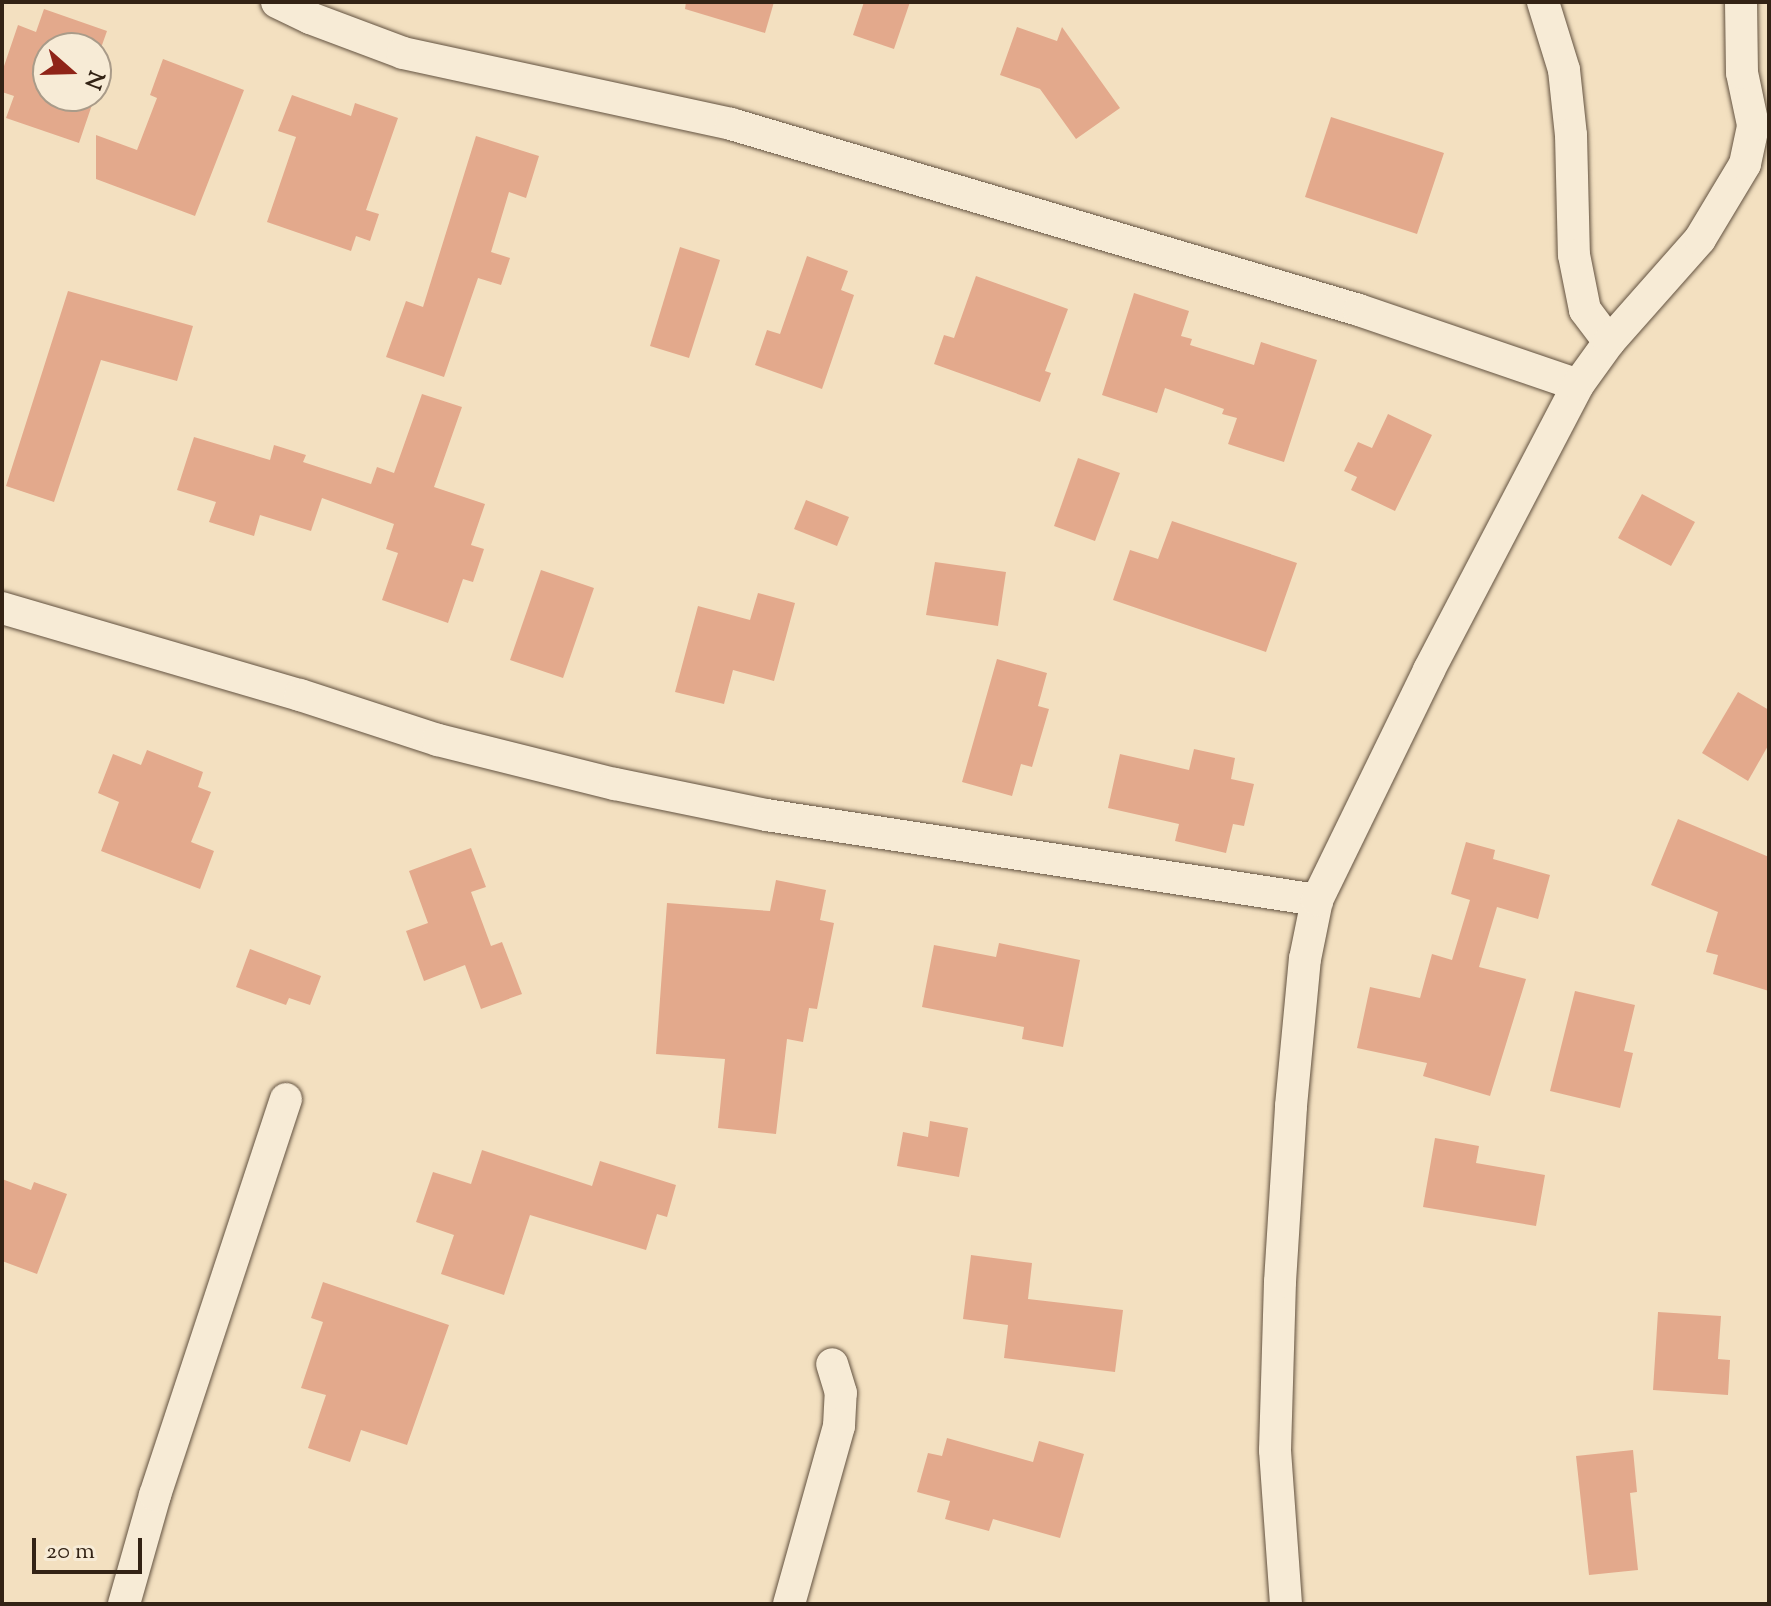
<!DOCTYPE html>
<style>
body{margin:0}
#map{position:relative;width:1771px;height:1606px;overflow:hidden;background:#f3e0c0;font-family:"Sorts Mill Goudy",serif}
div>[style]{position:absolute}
.building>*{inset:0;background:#e3a98c}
.roads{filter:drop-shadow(0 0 2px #635240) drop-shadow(0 0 2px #635240)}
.minor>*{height:32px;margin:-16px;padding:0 16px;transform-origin:16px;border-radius:16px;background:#f7ebd6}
span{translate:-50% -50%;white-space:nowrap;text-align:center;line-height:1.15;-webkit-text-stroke:8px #f7ebd6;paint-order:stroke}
.frame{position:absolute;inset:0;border:4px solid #332315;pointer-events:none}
.north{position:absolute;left:32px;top:32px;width:80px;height:80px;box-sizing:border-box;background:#f7ebd6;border:2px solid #a99b89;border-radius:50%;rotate:110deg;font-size:22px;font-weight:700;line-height:32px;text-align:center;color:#332315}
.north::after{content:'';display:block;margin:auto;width:28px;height:36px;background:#8f2418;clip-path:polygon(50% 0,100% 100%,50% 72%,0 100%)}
.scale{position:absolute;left:32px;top:1538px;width:110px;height:36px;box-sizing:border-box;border:4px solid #332315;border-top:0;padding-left:10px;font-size:24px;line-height:28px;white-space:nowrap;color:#332315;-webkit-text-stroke:6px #f7ebd6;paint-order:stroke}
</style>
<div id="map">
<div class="building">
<div style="clip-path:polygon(686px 2px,774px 2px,765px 33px,685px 9px)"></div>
<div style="clip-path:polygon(864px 2px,910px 2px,894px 49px,853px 35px)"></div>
<div style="clip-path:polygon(44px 9px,107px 31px,96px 62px,96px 48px,48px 48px,48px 96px,95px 96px,79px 143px,6px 118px,14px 96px,2px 92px,2px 72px,18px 25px,36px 32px)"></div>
<div style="clip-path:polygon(1017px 27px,1057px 41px,1062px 27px,1120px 108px,1076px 139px,1040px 89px,1000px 75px)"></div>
<div style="clip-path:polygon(163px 59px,244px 90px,195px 216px,96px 179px,96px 135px,137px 150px,157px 98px,150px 95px)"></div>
<div style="clip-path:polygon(292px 95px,351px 116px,355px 103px,398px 118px,366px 210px,379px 214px,370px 241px,356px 236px,351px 251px,267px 222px,296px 137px,278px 131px)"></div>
<div style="clip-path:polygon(1331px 117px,1444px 153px,1417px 234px,1305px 197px)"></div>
<div style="clip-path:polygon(476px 136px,539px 156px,526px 198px,509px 192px,491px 252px,510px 258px,501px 285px,478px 278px,444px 377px,386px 357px,406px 301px,423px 307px)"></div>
<div style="clip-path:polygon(680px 247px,720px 260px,689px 358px,650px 346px)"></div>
<div style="clip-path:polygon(807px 256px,848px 271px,841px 290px,854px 295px,822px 389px,755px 365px,767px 330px,780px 334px)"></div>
<div style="clip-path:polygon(976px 276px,1068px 309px,1045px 371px,1051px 373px,1040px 402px,934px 364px,944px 335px,954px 338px)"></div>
<div style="clip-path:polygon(68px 291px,193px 326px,177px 381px,101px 360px,54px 502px,6px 486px)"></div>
<div style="clip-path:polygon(1134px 293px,1189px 311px,1181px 336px,1192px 339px,1190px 345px,1254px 365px,1261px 342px,1317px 360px,1284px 462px,1228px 444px,1237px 418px,1222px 414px,1224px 409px,1165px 388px,1157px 413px,1102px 395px)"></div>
<div style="clip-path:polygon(422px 394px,462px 407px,434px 487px,485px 504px,471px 545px,484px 549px,473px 582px,463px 579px,448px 623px,382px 600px,398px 553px,386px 549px,394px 524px,322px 498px,311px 531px,260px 515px,254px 536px,209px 522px,216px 502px,177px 490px,194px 437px,270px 460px,274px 445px,306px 455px,303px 462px,371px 484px,377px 467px,394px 473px)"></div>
<div style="clip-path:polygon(1388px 414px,1432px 435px,1395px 511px,1351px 490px,1357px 477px,1344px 471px,1358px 442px,1372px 448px)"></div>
<div style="clip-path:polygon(1078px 458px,1120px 473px,1095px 541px,1054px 526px)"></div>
<div style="clip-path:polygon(1642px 494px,1695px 522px,1671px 566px,1618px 538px)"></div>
<div style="clip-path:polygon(806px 500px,849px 517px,837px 546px,794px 529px)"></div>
<div style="clip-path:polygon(1172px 521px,1297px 563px,1266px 652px,1113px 600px,1130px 550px,1158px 559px)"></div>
<div style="clip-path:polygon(935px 562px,1006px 572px,998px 626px,926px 615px)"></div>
<div style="clip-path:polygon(541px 570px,594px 588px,563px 678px,510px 660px)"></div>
<div style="clip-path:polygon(758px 593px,795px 603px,774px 681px,733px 670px,724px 704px,675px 692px,698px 606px,750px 620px)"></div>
<div style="clip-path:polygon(997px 659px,1047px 673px,1038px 706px,1049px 709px,1032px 767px,1021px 764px,1012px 796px,962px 782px)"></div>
<div style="clip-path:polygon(1738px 692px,1769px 710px,1769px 744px,1748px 781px,1702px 753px)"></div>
<div style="clip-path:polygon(1194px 749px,1235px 758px,1231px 779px,1254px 784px,1244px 826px,1233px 824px,1226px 853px,1175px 841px,1179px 824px,1108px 808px,1120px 754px,1189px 770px)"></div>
<div style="clip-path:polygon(147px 750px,203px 772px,198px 787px,211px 792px,191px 842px,214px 851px,200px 889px,101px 851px,119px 802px,98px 793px,113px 754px,141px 765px)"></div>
<div style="clip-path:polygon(1678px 819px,1769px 857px,1769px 991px,1713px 974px,1718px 955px,1706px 952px,1718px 912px,1651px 885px)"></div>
<div style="clip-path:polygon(1466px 842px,1495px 850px,1493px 859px,1550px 875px,1538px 919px,1497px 907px,1479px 967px,1526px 979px,1490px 1096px,1423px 1076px,1427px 1063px,1357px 1048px,1370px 987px,1420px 998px,1432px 954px,1452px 960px,1470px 900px,1451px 894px)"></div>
<div style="clip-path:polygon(471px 848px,486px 887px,471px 892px,491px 946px,502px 942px,522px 994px,481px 1009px,465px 965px,424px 981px,406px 931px,428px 923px,409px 871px)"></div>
<div style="clip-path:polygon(776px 880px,826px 890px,820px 920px,834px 923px,817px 1009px,809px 1008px,803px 1042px,787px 1039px,776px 1134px,718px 1128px,725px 1059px,656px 1054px,667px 903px,770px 911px)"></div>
<div style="clip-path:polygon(999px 943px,1080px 960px,1063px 1047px,1022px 1039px,1024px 1027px,922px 1007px,934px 945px,996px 957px)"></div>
<div style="clip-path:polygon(250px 949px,321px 976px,310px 1005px,289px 998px,286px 1005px,236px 987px)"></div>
<div style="clip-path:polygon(1575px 991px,1635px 1005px,1624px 1051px,1633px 1053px,1620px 1108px,1550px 1091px)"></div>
<div style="clip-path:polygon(930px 1121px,968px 1128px,959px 1177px,897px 1166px,903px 1132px,928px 1137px)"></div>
<div style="clip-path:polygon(1435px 1138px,1479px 1146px,1476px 1163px,1545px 1175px,1536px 1226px,1423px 1207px)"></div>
<div style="clip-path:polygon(482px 1150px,592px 1186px,600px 1161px,676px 1185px,667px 1217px,657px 1214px,646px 1250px,530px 1215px,504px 1295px,441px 1274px,454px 1235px,416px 1222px,433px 1172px,471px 1184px)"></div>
<div style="clip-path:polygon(2px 1179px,31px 1190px,34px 1182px,67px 1194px,37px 1274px,2px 1261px)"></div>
<div style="clip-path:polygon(971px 1255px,1032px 1263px,1028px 1299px,1123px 1310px,1115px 1372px,1004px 1358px,1008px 1325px,963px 1319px)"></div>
<div style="clip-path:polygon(323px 1282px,449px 1325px,407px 1445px,361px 1430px,350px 1462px,308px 1448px,326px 1395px,301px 1388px,323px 1322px,311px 1318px)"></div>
<div style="clip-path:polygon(1658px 1312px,1721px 1316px,1718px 1359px,1730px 1360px,1728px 1395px,1653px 1390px)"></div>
<div style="clip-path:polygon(947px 1438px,1033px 1462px,1039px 1441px,1084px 1454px,1060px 1538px,993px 1519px,989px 1531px,945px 1519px,950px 1501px,917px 1492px,928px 1453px,942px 1456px)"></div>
<div style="clip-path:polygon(1633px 1450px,1637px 1492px,1630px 1493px,1638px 1570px,1589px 1575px,1576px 1456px)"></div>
</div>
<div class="roads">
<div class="minor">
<div style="left:277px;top:2px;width:37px;rotate:26deg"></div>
<div style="left:310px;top:18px;width:99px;rotate:20.6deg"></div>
<div style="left:403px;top:53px;width:336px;rotate:12.2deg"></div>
<div style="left:731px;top:124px;width:655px;rotate:16.5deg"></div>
<div style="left:1359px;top:310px;width:231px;rotate:18.9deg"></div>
<div style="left:1543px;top:2px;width:71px;rotate:72.8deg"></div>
<div style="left:1564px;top:70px;width:65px;rotate:83.9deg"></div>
<div style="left:1571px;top:135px;width:120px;rotate:88.6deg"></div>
<div style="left:1574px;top:255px;width:56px;rotate:78.7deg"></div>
<div style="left:1585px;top:310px;width:40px;rotate:53deg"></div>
<div style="left:2px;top:608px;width:310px;rotate:16.3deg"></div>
<div style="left:300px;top:695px;width:145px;rotate:18.1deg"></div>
<div style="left:438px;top:740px;width:182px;rotate:14deg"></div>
<div style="left:615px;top:784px;width:154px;rotate:11.6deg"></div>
<div style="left:766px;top:815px;width:558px;rotate:8.77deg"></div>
<div style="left:124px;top:1604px;width:113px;rotate:-74.1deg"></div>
<div style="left:155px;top:1495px;width:417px;rotate:-71.7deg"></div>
<div style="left:789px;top:1604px;width:185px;rotate:-74.3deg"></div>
<div style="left:839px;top:1426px;width:33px;rotate:-87deg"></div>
<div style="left:841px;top:1393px;width:30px;rotate:-107deg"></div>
<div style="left:1286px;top:1604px;width:154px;rotate:-94.1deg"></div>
<div style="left:1275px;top:1450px;width:168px;rotate:-88.3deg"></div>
<div style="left:1280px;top:1282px;width:176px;rotate:-86.4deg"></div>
<div style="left:1291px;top:1106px;width:148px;rotate:-84.6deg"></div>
<div style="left:1305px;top:959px;width:60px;rotate:-78.5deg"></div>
<div style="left:1317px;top:900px;width:256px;rotate:-64deg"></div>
<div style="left:1429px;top:670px;width:322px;rotate:-62.4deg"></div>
<div style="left:1578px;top:385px;width:53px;rotate:-54.2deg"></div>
<div style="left:1609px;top:342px;width:137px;rotate:-48.5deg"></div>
<div style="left:1700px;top:239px;width:87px;rotate:-59deg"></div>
<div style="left:1745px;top:164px;width:40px;rotate:-78deg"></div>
<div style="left:1753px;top:125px;width:53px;rotate:-101.9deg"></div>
<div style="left:1742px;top:73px;width:71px;rotate:-90.8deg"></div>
</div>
</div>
<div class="frame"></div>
<div class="north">N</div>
<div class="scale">20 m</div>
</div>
